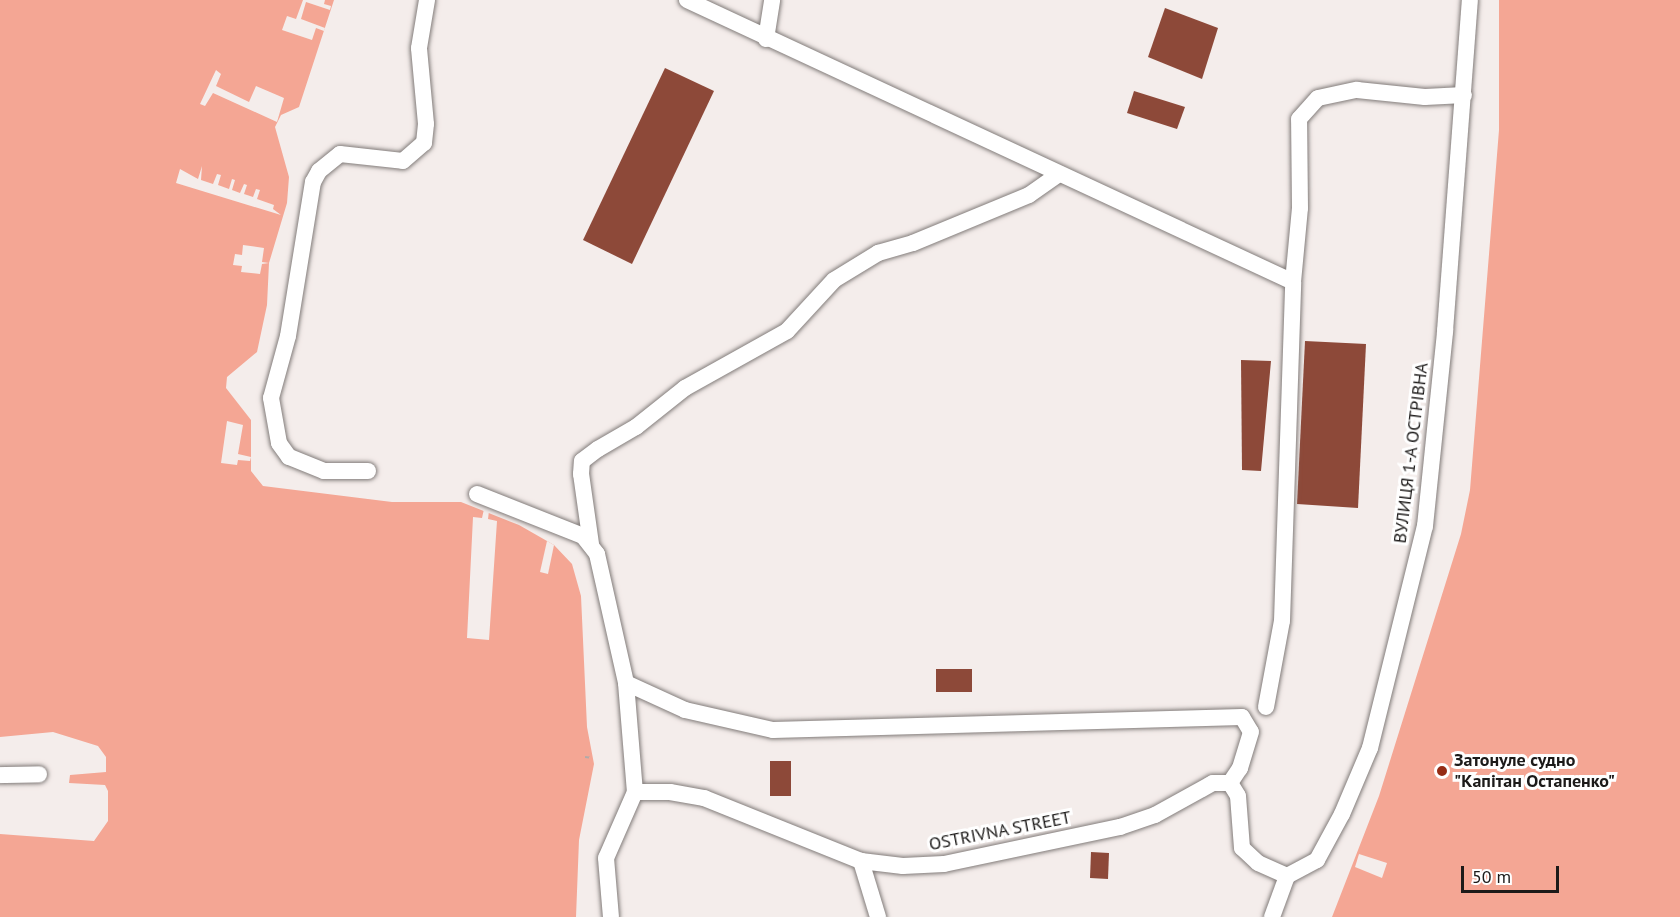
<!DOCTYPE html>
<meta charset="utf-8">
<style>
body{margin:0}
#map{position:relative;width:1680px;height:917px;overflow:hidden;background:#f4edeb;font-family:"PT Sans",sans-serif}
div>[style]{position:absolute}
.water>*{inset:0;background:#f4a694}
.pier>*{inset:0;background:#f4edeb}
.building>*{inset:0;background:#8d4939}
.path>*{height:2px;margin-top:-1px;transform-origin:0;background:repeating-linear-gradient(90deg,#b0aaa8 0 4.5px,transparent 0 9px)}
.roads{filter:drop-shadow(0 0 2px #827c7a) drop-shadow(0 0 2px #827c7a)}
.minor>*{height:16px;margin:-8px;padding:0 8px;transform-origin:8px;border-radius:8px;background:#fff}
.dots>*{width:16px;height:16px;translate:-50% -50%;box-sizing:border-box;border:3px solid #fff;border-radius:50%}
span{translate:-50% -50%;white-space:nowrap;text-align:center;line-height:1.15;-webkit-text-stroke:6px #fff;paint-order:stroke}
.street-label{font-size:18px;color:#1c1a19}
.poi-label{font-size:18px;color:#1c1a19;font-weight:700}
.left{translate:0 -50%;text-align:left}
.scale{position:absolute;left:1461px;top:866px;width:98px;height:27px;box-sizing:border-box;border:3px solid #1c1a19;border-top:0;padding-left:8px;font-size:18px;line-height:21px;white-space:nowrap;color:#1c1a19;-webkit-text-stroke:4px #fff;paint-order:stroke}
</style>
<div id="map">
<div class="water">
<div style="clip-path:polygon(0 0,334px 0,299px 107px,281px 115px,275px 127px,289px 177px,287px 203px,269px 263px,267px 305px,257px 352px,227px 377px,226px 388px,251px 420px,251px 471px,263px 486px,392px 502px,461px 502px,519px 525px,554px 545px,572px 564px,581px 596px,587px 727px,594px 764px,579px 840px,576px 917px,0 917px,0 834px,94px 841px,108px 821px,108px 791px,105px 785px,69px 783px,70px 775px,106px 772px,106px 757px,98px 746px,53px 732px,0 737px)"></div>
<div style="clip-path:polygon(1499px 0,1680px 0,1680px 917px,1332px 917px,1379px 796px,1461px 534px,1470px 490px,1499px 130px)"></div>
</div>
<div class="pier">
<div style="clip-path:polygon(303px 0,325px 0,324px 4px,331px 6px,330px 10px,306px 2px,301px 19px,325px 28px,324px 31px,316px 28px,312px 40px,282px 30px,287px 16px,296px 19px)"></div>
<div style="clip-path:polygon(216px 70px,221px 74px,216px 86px,249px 102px,256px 86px,284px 98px,277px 122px,213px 93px,205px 106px,200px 104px)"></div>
<div style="clip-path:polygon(202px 166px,201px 180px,213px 184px,217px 174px,221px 175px,218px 185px,229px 189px,232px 179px,235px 180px,232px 190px,240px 193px,244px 184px,247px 185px,244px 194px,253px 197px,256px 189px,260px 190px,257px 199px,274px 205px,273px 209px,281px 215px,176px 183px,180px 169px,198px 179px)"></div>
<div style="clip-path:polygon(243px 245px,264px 248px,262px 262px,269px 263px,262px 264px,260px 274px,241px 272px,242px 266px,233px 265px,235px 254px,242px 255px)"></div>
<div style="clip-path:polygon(227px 421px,243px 425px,238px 454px,251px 457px,250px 461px,238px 460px,237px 465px,221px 463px)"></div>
<div style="clip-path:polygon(484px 509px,489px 511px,488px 519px,497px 521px,489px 640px,467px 638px,473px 517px,482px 518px)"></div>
<div style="clip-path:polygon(547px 541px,554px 545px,548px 574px,540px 572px)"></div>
<div style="clip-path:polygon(1359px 854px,1387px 863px,1382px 878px,1355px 867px)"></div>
</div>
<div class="building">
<div style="clip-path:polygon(1165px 8px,1218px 28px,1202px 79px,1148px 57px)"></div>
<div style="clip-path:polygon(665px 68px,714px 91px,632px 264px,583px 240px)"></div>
<div style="clip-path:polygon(1134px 91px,1185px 107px,1177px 129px,1127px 113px)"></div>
<div style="clip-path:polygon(1305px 341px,1366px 344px,1358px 508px,1297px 504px)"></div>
<div style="clip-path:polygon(1241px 360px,1271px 361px,1261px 471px,1242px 470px)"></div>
<div style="clip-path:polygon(936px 669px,972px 669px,972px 692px,936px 692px)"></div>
<div style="clip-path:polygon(770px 761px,791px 761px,791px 796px,770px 796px)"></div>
<div style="clip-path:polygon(1091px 852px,1109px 853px,1108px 879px,1090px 878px)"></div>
</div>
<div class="path">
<div style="left:585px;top:757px;width:8px;rotate:7deg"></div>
</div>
<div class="roads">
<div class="minor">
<div style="left:687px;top:0;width:668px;rotate:24.95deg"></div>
<div style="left:766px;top:39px;width:39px;rotate:-81deg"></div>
<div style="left:368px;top:471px;width:44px;rotate:180deg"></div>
<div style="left:324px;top:471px;width:38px;rotate:-158deg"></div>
<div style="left:289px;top:457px;width:17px;rotate:-126deg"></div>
<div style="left:279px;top:443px;width:46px;rotate:-100.1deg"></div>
<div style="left:271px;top:398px;width:64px;rotate:-74.7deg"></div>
<div style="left:288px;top:336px;width:156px;rotate:-80.8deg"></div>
<div style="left:313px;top:182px;width:13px;rotate:-61deg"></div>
<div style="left:319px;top:171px;width:27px;rotate:-39deg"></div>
<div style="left:340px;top:154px;width:63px;rotate:6.3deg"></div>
<div style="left:403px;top:161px;width:28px;rotate:-41deg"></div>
<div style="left:424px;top:143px;width:19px;rotate:-84deg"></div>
<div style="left:426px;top:124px;width:76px;rotate:-95.3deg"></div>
<div style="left:419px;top:48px;width:49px;rotate:-80.5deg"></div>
<div style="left:477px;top:494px;width:114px;rotate:21.6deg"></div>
<div style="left:583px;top:536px;width:23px;rotate:52deg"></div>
<div style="left:597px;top:554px;width:132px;rotate:77.3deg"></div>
<div style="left:626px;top:683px;width:109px;rotate:85.3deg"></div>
<div style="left:635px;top:792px;width:72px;rotate:113.7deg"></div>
<div style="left:606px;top:858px;width:59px;rotate:85.2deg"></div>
<div style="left:591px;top:544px;width:71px;rotate:-98.1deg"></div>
<div style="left:581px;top:474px;width:13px;rotate:-86deg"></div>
<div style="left:582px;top:461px;width:20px;rotate:-37deg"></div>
<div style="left:598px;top:449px;width:44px;rotate:-30.1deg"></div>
<div style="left:636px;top:427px;width:63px;rotate:-38.5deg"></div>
<div style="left:685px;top:388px;width:117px;rotate:-29.2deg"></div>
<div style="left:787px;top:331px;width:69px;rotate:-47.3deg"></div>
<div style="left:834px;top:280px;width:52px;rotate:-31.5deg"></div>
<div style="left:878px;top:253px;width:36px;rotate:-16deg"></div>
<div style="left:913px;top:243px;width:126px;rotate:-22.5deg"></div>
<div style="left:1029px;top:195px;width:37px;rotate:-35deg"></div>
<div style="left:626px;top:683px;width:65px;rotate:24.6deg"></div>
<div style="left:685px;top:710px;width:90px;rotate:12.8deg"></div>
<div style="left:773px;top:730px;width:469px;rotate:-1.6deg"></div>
<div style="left:1242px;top:717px;width:17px;rotate:59deg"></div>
<div style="left:1251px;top:732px;width:38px;rotate:107deg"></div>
<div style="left:1240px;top:768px;width:18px;rotate:124deg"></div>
<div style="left:1266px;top:707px;width:87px;rotate:-79.5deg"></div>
<div style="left:1282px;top:621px;width:339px;rotate:-88.1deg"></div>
<div style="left:1293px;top:282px;width:74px;rotate:-84.6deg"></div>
<div style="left:1300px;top:208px;width:89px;rotate:-90.6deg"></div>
<div style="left:1299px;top:119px;width:28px;rotate:-48deg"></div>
<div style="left:1318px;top:98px;width:40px;rotate:-12deg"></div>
<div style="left:1357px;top:90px;width:68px;rotate:5.9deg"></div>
<div style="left:1425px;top:97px;width:39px;rotate:-3deg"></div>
<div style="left:0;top:775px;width:39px;rotate:-1deg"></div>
<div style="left:1230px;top:783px;width:15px;rotate:58deg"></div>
<div style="left:1238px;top:796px;width:52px;rotate:85.6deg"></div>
<div style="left:1242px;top:848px;width:22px;rotate:43deg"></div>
<div style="left:1258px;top:863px;width:32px;rotate:24deg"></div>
<div style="left:635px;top:792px;width:35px"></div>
<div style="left:670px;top:792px;width:35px;rotate:10deg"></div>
<div style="left:704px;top:798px;width:169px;rotate:21.9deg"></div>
<div style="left:861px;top:861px;width:42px;rotate:6.8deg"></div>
<div style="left:903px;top:866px;width:41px;rotate:-2.8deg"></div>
<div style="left:944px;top:864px;width:180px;rotate:-11.9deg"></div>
<div style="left:1120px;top:827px;width:37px;rotate:-19deg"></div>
<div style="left:1155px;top:815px;width:66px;rotate:-28.9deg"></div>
<div style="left:1213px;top:783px;width:17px"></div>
<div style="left:861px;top:861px;width:59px;rotate:73.1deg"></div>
<div style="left:1287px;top:876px;width:34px;rotate:-28deg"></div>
<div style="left:1317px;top:860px;width:52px;rotate:-61.5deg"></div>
<div style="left:1342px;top:814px;width:72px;rotate:-67deg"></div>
<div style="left:1370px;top:748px;width:229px;rotate:-76.1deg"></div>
<div style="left:1425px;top:526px;width:196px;rotate:-84.1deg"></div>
<div style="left:1445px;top:331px;width:332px;rotate:-85.7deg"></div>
<div style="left:1272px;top:917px;width:44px;rotate:-69.9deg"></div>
</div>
</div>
<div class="dots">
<div style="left:1442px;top:771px;background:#952c15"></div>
</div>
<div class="street-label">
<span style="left:1411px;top:453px;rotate:-83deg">ВУЛИЦЯ 1-А ОСТРІВНА</span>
<span style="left:1000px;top:831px;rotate:-11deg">OSTRIVNA STREET</span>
</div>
<div class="poi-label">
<span class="left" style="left:1454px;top:771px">Затонуле судно<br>"Капітан Остапенко"</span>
</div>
<div class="scale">50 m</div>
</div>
